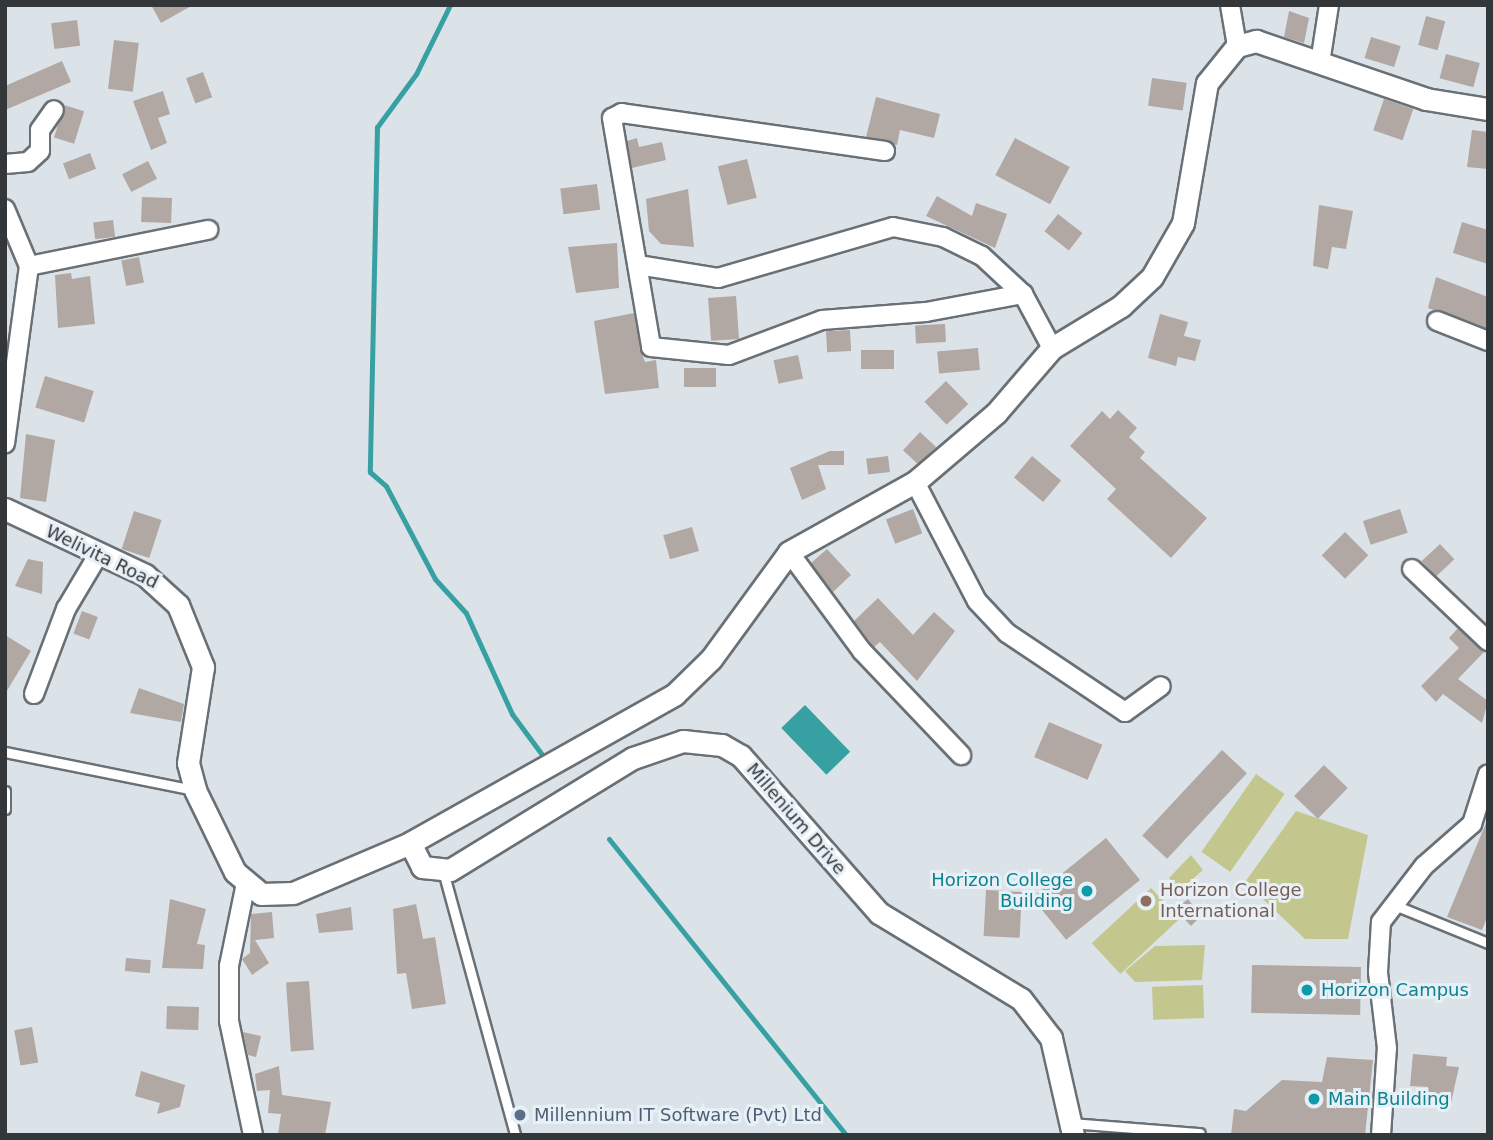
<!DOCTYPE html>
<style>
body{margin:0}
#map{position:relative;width:1493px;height:1140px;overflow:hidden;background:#dbe3e9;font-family:"DejaVu Sans",sans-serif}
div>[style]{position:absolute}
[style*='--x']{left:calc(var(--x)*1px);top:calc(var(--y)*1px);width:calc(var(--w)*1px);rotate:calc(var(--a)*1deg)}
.green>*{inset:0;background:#c4c78d;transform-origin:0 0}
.water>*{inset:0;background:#37a0a2;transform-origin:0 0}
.stream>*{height:5px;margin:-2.5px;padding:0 2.5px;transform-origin:2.5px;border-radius:2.5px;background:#37a0a2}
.building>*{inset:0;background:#b1a7a3;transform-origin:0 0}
.roads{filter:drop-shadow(2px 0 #697076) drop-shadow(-2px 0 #697076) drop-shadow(0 2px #697076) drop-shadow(0 -2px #697076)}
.service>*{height:9px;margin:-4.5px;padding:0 4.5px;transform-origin:4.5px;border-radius:4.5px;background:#fff}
.minor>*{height:18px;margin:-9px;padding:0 9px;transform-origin:9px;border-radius:9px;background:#fff}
.tertiary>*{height:21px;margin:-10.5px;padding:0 10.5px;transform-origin:10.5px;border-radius:10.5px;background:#fff}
.dots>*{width:19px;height:19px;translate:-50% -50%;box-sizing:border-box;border:4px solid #e8f0f7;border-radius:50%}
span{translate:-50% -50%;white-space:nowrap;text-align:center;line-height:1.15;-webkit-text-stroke:6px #e8f0f7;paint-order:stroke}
.street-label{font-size:18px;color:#34373a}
.culture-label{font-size:18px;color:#0d838f}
.right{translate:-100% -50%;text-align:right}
.left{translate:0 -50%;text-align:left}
.education-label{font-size:18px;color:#785e54}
.service-label{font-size:18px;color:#4e5e75}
.frame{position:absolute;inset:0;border:7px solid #34373a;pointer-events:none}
</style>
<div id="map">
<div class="green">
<i style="left:1256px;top:774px;width:35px;height:95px;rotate:35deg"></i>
<i style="clip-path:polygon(1296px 811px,1368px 835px,1348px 939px,1305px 939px,1245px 882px)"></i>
<i style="clip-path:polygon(1191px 855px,1203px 870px,1180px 890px,1169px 878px)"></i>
<i style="left:1151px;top:888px;width:42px;height:81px;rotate:47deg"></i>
<i style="clip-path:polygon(1205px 945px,1202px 980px,1135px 982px,1125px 971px,1155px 946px)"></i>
<i style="left:1203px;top:985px;width:33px;height:51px;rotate:88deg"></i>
</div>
<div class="water">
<i style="left:805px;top:705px;width:65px;height:33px;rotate:46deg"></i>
</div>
<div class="stream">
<i style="--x:450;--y:5;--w:77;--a:116.2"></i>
<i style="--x:416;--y:74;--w:66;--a:126.3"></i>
<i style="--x:377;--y:127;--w:345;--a:91.2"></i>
<i style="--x:370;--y:472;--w:21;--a:41"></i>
<i style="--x:386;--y:486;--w:105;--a:62.2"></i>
<i style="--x:435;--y:579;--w:46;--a:47.6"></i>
<i style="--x:466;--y:613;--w:111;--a:65.5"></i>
<i style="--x:512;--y:714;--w:52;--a:53.6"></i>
<i style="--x:609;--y:839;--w:379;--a:51.3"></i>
</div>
<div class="building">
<i style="clip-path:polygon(151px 5px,193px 5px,161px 23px)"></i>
<i style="clip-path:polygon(1289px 11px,1309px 18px,1304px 43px,1284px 37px)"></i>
<i style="left:1426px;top:16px;width:20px;height:30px;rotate:15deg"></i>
<i style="left:77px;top:20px;width:26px;height:26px;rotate:83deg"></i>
<i style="left:1371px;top:37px;width:31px;height:22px;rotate:17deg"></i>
<i style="left:114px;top:40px;width:25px;height:49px;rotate:7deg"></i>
<i style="left:1446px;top:54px;width:35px;height:25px;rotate:15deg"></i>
<i style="clip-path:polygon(62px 61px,71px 82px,5px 110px,5px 86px)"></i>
<i style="left:203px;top:72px;width:27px;height:18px;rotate:70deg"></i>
<i style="left:1152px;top:78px;width:35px;height:28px;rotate:8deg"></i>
<i style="clip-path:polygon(163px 91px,170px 114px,158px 118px,167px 143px,151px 150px,133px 101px)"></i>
<i style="clip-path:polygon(876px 97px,940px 114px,934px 138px,900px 130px,897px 145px,866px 137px)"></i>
<i style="left:1384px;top:99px;width:31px;height:33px;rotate:19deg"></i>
<i style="left:64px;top:105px;width:21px;height:34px;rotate:17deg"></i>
<i style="clip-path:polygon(1472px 130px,1488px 132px,1488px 169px,1467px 167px)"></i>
<i style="clip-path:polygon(637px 138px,639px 147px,662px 142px,666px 160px,632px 168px,627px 141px)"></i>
<i style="left:1015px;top:138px;width:62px;height:42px;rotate:28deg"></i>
<i style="left:90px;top:153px;width:17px;height:29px;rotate:69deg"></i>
<i style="left:747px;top:159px;width:40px;height:30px;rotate:76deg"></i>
<i style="left:148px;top:161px;width:20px;height:29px;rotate:63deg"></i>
<i style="left:597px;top:184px;width:26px;height:37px;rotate:83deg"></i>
<i style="clip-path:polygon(688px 189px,694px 247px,661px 244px,649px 231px,646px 199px)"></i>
<i style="clip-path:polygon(937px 196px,972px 216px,976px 203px,1007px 214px,995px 248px,926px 216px)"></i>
<i style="left:142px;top:197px;width:30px;height:25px;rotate:2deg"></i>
<i style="clip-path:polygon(1319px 205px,1353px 211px,1346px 249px,1332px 247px,1328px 269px,1313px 266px)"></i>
<i style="left:1058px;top:214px;width:31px;height:22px;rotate:38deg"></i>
<i style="left:113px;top:220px;width:17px;height:20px;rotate:83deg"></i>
<i style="clip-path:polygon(1462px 222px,1488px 230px,1488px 264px,1453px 253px)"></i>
<i style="clip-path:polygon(617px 243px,619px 288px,576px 293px,568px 247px)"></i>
<i style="left:139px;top:257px;width:26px;height:18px;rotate:79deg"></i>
<i style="clip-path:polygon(71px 273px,72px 279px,90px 276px,95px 324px,58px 328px,55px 275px)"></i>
<i style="clip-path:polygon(1436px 277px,1488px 297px,1488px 329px,1428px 308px)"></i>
<i style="left:736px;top:296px;width:43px;height:28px;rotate:86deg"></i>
<i style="clip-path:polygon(634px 313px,640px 349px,645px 362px,656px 360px,659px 388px,605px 394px,594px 321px)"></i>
<i style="clip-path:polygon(1160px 314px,1188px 322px,1184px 336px,1201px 340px,1195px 361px,1178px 357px,1176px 366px,1148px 358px)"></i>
<i style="left:945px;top:324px;width:18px;height:30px;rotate:87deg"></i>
<i style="left:850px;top:330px;width:21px;height:24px;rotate:87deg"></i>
<i style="left:978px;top:348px;width:22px;height:41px;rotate:85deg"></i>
<i style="left:861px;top:350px;width:33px;height:19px"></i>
<i style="left:798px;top:355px;width:24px;height:25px;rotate:78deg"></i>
<i style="left:684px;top:368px;width:32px;height:19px"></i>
<i style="left:45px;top:376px;width:51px;height:33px;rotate:17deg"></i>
<i style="left:946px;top:381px;width:32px;height:30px;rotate:46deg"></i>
<i style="clip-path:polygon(1118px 410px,1137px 428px,1129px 437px,1145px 452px,1140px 458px,1207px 518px,1171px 558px,1107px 499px,1116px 489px,1070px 446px,1102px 411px,1110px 419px)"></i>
<i style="left:920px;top:432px;width:22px;height:25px;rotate:43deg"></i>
<i style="clip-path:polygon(26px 434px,55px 440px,46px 502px,20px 498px)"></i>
<i style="clip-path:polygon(830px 451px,844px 451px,844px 465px,818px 465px,826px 489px,802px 500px,790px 468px)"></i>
<i style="left:888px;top:456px;width:16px;height:22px;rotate:83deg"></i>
<i style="left:1032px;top:456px;width:38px;height:28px;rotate:40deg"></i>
<i style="left:913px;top:509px;width:26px;height:29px;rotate:69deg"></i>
<i style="left:1400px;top:509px;width:25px;height:39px;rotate:72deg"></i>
<i style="left:134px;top:511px;width:29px;height:40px;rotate:18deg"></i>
<i style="left:692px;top:527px;width:25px;height:30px;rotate:74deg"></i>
<i style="left:1345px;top:532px;width:33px;height:33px;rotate:45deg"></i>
<i style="left:1440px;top:544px;width:21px;height:25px;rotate:47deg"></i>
<i style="clip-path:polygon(827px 549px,851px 575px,833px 592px,811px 563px)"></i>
<i style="clip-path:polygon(28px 559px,43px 562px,42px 594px,15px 586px)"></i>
<i style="clip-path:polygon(878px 598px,913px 635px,934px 612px,955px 631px,917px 681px,880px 642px,874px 647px,854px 621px)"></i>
<i style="left:82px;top:611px;width:17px;height:24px;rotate:21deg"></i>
<i style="clip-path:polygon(1458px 628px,1484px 652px,1458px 679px,1488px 701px,1482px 723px,1443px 694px,1436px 702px,1421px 686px,1459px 648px,1449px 638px)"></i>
<i style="clip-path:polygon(5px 635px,31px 651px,5px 694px)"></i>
<i style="clip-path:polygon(139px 688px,184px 704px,181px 722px,130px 713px)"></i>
<i style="left:1049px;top:722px;width:58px;height:38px;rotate:23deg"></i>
<i style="left:1222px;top:750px;width:34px;height:117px;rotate:43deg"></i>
<i style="left:1324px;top:765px;width:33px;height:43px;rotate:44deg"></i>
<i style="clip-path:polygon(1488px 818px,1488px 915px,1482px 930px,1447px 917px)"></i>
<i style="left:1106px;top:838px;width:54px;height:95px;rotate:51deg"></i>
<i style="left:986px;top:890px;width:36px;height:46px;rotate:3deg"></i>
<i style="clip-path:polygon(170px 899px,206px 909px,197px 944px,205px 945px,203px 969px,162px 968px)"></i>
<i style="clip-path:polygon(1188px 899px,1201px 916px,1191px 926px,1175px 909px)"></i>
<i style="clip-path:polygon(416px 904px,423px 939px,435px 937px,446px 1004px,412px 1009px,406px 973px,397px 974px,393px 909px)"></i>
<i style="clip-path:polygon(351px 907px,353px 930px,319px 933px,316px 914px)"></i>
<i style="clip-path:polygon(272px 912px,274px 938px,255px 940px,269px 963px,252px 975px,242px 959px,250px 953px,251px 914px)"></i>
<i style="left:126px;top:958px;width:25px;height:13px;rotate:5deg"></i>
<i style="left:1252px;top:965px;width:109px;height:48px;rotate:1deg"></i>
<i style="left:309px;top:981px;width:69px;height:23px;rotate:86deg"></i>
<i style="left:167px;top:1006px;width:32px;height:23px;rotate:2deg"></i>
<i style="left:32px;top:1027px;width:36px;height:18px;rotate:80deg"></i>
<i style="clip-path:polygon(243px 1032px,261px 1036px,256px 1057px,248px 1055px)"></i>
<i style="clip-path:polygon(1413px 1054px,1447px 1057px,1446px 1066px,1459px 1067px,1450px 1107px,1426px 1105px,1428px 1087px,1410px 1086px)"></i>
<i style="clip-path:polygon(1327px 1057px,1373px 1060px,1365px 1135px,1231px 1135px,1234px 1109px,1246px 1111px,1282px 1080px,1322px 1082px)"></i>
<i style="clip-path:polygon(279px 1066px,282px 1095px,331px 1102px,325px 1135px,278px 1135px,281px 1114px,268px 1113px,270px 1090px,257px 1091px,255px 1074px)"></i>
<i style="clip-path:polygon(141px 1071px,185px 1085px,180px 1107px,157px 1114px,160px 1103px,135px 1096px)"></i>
</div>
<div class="roads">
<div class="service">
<i style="--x:5;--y:752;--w:192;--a:11.4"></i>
<i style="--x:5;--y:791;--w:18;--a:90"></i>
<i style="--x:443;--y:871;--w:274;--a:74.7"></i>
<i style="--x:1392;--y:904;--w:104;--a:22.1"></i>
<i style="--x:1072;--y:1123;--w:128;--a:4.5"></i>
</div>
<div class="minor">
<i style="--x:1230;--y:5;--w:42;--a:80.3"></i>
<i style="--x:1320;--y:63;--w:59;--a:-81.2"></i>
<i style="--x:885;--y:151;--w:266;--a:-171.8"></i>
<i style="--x:622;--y:113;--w:11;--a:153"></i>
<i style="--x:612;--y:118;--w:232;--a:80.3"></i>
<i style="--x:651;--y:347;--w:78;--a:5.9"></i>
<i style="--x:729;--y:355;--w:99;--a:-20.6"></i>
<i style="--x:822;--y:320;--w:104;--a:-4.4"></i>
<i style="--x:926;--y:312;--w:99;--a:-10.5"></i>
<i style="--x:1023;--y:294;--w:61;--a:61.8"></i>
<i style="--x:5;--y:164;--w:23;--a:-5"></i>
<i style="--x:28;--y:162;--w:16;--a:-43"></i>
<i style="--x:40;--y:151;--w:21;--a:-90"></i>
<i style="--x:40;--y:130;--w:24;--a:-55"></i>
<i style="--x:5;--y:209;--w:62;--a:67.2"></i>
<i style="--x:29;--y:266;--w:179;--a:97.7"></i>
<i style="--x:638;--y:265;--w:81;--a:9.2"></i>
<i style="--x:718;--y:278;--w:182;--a:-16.2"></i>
<i style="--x:893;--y:227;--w:51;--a:11.3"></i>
<i style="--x:943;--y:237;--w:43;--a:26"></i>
<i style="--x:982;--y:256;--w:56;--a:42.8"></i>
<i style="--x:29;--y:266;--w:183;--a:-11.4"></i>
<i style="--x:1437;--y:321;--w:55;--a:21.4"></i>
<i style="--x:915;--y:482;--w:134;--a:62.5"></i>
<i style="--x:977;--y:601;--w:44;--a:46.8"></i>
<i style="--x:1007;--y:633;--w:142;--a:33.8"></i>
<i style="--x:1125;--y:712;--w:44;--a:-35.8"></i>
<i style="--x:789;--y:552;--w:123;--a:53.6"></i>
<i style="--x:862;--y:651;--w:144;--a:46.4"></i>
<i style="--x:1412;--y:569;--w:105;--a:43.5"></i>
<i style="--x:34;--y:694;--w:91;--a:-69.4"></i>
<i style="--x:66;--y:609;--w:63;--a:-59.3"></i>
<i style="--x:246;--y:883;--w:85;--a:101.6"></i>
<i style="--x:229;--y:966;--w:55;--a:90"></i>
<i style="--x:229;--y:1021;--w:116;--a:78.1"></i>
<i style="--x:1381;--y:1135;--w:87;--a:-86.1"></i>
<i style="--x:1387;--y:1048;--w:77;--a:-96.8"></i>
<i style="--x:1378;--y:972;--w:50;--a:-86.6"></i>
<i style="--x:1381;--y:922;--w:71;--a:-52.5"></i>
<i style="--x:1424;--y:866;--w:64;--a:-41.2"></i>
<i style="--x:1472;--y:824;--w:52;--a:-72.3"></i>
</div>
<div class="tertiary">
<i style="--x:5;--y:509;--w:155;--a:25.2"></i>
<i style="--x:145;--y:575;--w:45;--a:42.3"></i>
<i style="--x:178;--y:605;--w:67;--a:68"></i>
<i style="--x:203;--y:667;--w:97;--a:98.9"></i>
<i style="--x:188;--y:763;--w:28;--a:75"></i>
<i style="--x:195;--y:790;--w:91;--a:64"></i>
<i style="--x:235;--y:872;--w:34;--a:40"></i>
<i style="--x:261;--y:894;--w:32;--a:-2"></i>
<i style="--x:293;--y:893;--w:127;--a:-23.1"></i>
<i style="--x:410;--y:843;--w:304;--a:-29.3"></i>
<i style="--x:675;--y:694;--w:50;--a:-44.2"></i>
<i style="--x:711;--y:659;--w:132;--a:-53.9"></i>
<i style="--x:789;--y:552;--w:144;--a:-29.1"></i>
<i style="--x:915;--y:482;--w:106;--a:-40.4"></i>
<i style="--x:996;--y:413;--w:86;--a:-49.3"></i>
<i style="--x:1052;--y:348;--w:81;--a:-31.3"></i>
<i style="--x:1121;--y:306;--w:42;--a:-43.1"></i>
<i style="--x:1152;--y:277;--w:62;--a:-60.1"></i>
<i style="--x:1183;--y:223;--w:142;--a:-80.3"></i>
<i style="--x:1207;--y:83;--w:48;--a:-51"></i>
<i style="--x:1237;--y:46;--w:20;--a:-15"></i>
<i style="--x:1256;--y:41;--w:180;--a:18.8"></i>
<i style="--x:1426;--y:99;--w:63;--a:9.2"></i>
<i style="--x:410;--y:843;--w:27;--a:63"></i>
<i style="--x:422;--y:867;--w:28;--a:6"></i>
<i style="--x:450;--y:870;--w:215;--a:-31.5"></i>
<i style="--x:633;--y:758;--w:53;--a:-18.8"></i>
<i style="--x:683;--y:741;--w:39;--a:6"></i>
<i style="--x:722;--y:745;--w:22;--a:30"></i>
<i style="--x:741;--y:756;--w:209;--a:48.7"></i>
<i style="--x:879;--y:913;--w:166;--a:31.2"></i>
<i style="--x:1021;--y:999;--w:49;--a:52.4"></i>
<i style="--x:1051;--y:1038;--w:99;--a:77.2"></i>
</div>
</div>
<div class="dots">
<i style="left:1087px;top:891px;background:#0f9aa8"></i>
<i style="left:1146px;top:901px;background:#8d6e63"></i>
<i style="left:1307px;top:990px;background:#0f9aa8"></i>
<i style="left:1314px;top:1099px;background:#0f9aa8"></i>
<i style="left:520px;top:1115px;background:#5c6f8a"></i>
</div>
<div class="street-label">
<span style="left:102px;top:557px;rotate:26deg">Welivita Road</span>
<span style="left:796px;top:819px;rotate:49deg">Millenium Drive</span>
</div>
<div class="culture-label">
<span class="right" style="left:1073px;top:891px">Horizon College<br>Building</span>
<span class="left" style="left:1321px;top:990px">Horizon Campus</span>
<span class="left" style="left:1328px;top:1099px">Main Building</span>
</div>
<div class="education-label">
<span class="left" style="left:1160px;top:901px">Horizon College<br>International</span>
</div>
<div class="service-label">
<span class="left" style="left:534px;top:1115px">Millennium IT Software (Pvt) Ltd</span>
</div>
<div class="frame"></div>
</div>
